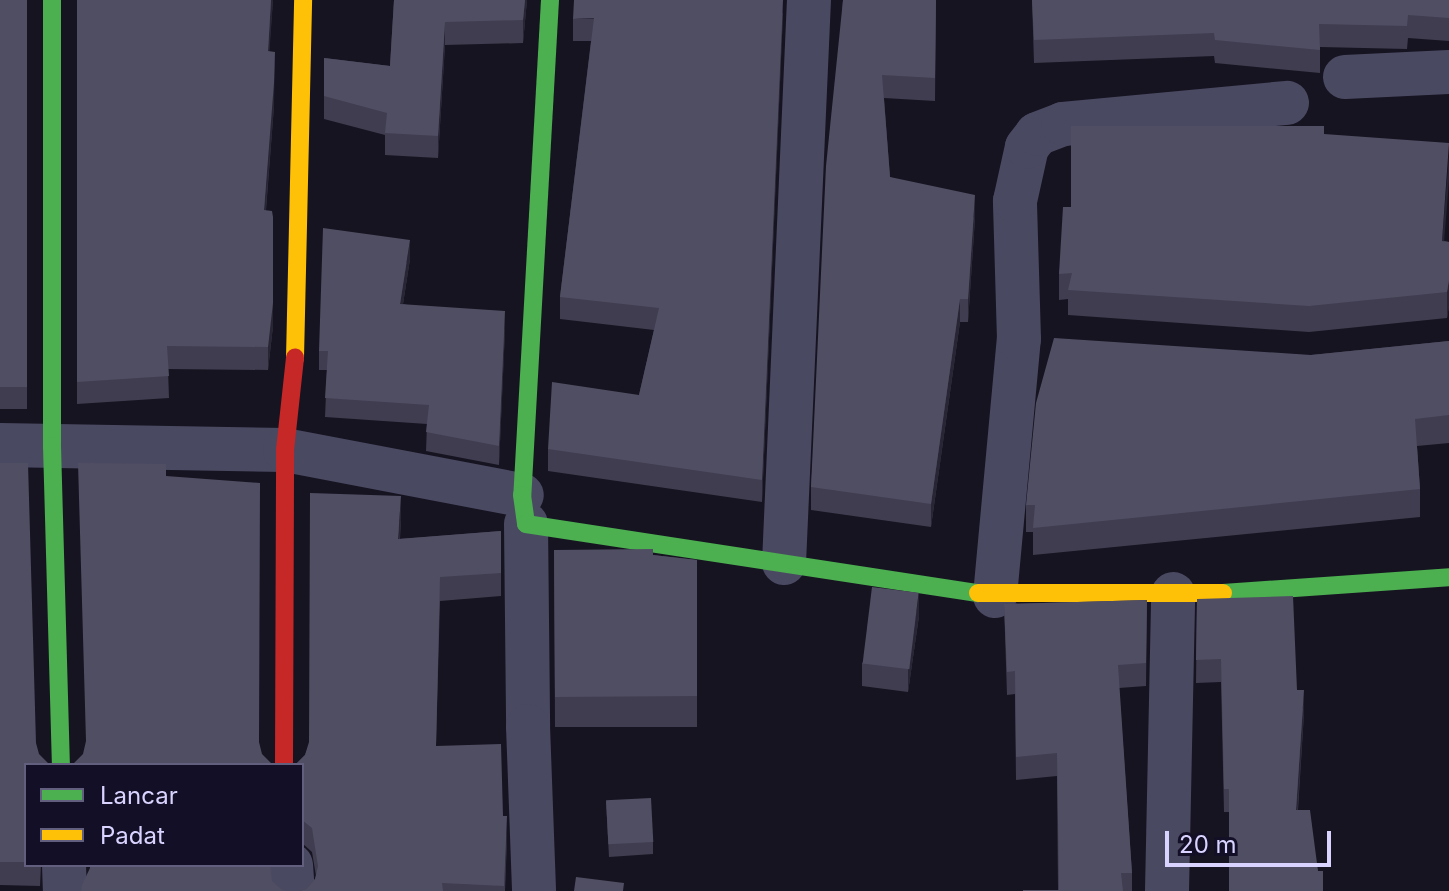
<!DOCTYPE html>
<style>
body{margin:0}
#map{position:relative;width:1449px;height:891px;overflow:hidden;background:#161421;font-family:Inter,sans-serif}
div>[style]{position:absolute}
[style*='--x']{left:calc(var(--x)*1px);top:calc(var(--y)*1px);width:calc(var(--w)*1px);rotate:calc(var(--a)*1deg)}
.street>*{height:44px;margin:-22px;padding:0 22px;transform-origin:22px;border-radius:22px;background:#4a4962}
.fast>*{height:18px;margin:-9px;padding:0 9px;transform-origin:9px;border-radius:9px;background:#4caf50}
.slow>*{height:18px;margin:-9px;padding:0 9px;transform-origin:9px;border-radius:9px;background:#ffc107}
.jam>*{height:18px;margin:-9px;padding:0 9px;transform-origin:9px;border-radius:9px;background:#c62828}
.wall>*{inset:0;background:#403d50;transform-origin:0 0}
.shaded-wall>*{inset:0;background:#282635}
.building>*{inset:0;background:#504e63;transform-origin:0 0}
span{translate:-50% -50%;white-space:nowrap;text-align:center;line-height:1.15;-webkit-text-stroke:8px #130f26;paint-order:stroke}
.legend{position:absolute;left:24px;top:763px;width:280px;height:104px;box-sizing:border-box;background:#130f26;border:2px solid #625e7d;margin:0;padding:10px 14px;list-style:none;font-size:24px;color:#d9d4ff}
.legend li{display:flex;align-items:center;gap:16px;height:40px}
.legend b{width:40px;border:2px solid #625e7d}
.scale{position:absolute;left:1165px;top:831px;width:166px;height:36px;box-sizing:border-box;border:4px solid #d9d4ff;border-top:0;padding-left:10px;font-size:24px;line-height:28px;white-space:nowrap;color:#d9d4ff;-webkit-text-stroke:6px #130f26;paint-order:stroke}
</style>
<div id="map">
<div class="street">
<i style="--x:1345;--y:77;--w:104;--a:-2.8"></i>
<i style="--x:0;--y:445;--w:285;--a:1"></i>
<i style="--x:285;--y:450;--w:241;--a:10.8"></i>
<i style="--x:526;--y:524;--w:202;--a:89.4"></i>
<i style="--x:528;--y:726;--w:165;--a:87.9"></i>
<i style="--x:784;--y:563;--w:564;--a:-87.46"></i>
<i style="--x:995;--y:596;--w:258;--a:-84.7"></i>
<i style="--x:1019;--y:339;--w:138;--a:-91.7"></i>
<i style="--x:1015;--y:201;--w:55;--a:-77.5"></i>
<i style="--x:1027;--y:147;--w:16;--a:-52"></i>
<i style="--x:1037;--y:134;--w:28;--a:-21"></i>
<i style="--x:1063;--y:124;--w:225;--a:-5.4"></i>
<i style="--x:64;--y:865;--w:26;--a:88"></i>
<i style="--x:291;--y:865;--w:26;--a:86"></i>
<i style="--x:1167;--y:891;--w:297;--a:-88.8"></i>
</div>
<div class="fast">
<i style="--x:52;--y:0;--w:446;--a:90"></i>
<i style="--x:52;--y:446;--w:319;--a:88.4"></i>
<i style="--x:550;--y:0;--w:496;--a:93.2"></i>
<i style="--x:522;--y:495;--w:29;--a:82"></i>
<i style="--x:526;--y:524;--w:457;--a:8.7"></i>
<i style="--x:1223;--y:593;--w:227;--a:-4"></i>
</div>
<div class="slow">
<i style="--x:295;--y:358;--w:358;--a:-88.7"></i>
<i style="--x:978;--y:593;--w:245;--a:0"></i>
</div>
<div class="jam">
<i style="--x:284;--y:765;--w:315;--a:-89.8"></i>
<i style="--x:285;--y:450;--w:93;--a:-83.8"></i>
</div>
<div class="wall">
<i style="left:0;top:0;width:27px;height:409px"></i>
<i style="clip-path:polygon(77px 0,273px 0,269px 52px,274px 106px,266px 210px,273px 326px,268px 370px,168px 369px,169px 398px,77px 404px)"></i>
<i style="clip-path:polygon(394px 0,527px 0,523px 43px,445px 45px,438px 158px,385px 155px,385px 135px,324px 119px,324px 58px,390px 66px)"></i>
<i style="clip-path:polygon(843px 0,936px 0,935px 101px,884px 98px,890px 177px,975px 218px,968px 322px,960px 322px,931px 527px,811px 510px,811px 487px)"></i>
<i style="clip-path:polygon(1032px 0,1449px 0,1449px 41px,1408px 38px,1407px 49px,1320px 47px,1320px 73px,1215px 63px,1214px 56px,1034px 63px)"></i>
<i style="clip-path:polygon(783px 13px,762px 502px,548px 471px,548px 449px,639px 395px,654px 330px,560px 319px,560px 297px,591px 41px,573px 41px,573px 19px)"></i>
<i style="clip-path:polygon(1324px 134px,1444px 241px,1449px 242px,1449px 306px,1447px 318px,1309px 332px,1068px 315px,1068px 299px,1059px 300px,1059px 274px,1071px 207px)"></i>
<i style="clip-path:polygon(410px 259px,403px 304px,505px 330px,499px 465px,426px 451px,427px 424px,325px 417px,327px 370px,319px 370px,319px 351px)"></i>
<i style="clip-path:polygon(1449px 341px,1449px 443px,1417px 446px,1420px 489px,1420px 517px,1033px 555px,1033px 532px,1026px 532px,1026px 505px,1311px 355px)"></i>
<i style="clip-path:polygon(0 463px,26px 765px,26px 865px,41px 865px,40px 886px,0 885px)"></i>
<i style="clip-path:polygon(401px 519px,400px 539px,501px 531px,501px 596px,440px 601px,436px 746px,503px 816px,507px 839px,505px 891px,300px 891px,306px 889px,315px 879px,316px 876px,312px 852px,302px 843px,302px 765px,297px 763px,305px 755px)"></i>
<i style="clip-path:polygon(554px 550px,653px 555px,697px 560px,697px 727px,555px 727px)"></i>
<i style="clip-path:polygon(1197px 599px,1297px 690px,1304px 713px,1298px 810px,1318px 871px,1323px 891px,1229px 812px,1224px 812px,1221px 682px,1196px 683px)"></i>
<i style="clip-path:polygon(1147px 600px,1146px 686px,1119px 688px,1132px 873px,1132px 891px,1023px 891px,1058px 890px,1057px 776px,1016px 780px,1015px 694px,1007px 695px,1004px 604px)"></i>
<i style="clip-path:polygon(919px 616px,908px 692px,862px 686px,862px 663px)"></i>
<i style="clip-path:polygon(606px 801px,653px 842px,653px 854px,609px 857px)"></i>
</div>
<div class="shaded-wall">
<i style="clip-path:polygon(271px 0,273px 0,268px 74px,268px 51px)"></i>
<i style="clip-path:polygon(525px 0,527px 0,523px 43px,523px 20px)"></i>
<i style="clip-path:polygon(783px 0,783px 13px,762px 502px,762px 480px)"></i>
<i style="clip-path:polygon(445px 22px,445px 45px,438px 158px,438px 136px)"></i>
<i style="clip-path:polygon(275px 52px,274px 106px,264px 232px,264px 210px)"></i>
<i style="clip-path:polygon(1449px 156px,1449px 181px,1442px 267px,1442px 241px)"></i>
<i style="clip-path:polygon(975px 195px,975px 218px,968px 322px,968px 299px)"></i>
<i style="clip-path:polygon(273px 217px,273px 326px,268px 370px,268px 347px)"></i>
<i style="clip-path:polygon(410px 240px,410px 259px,400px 323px,400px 304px)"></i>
<i style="clip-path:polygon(1449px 280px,1449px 306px,1447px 318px,1447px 292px)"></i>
<i style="clip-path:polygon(960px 299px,960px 322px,931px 527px,931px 504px)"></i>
<i style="clip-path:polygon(505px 311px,505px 330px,499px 465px,499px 446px)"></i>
<i style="clip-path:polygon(401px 496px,401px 519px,398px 562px,398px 539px)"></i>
<i style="clip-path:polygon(919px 593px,919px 616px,908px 692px,908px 669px)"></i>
<i style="clip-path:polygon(1304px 690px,1304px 713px,1296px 833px,1296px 810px)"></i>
<i style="clip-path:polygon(507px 816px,507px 839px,504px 891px)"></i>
</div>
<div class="building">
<i style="left:0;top:0;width:27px;height:387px"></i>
<i style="clip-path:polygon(77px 0,271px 0,268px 51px,275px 52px,274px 83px,264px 210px,272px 211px,273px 217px,273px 303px,268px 347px,167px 346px,169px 376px,77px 382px)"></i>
<i style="clip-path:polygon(394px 0,525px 0,523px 20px,445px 22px,438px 136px,385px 133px,387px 113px,324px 96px,324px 58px,390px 66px)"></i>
<i style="clip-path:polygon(574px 0,783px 0,762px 480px,548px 449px,552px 382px,639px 395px,659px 308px,560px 297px,594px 18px,573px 19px)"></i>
<i style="clip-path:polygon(843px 0,936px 0,935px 78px,882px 75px,890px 177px,975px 195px,968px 299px,960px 299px,931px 504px,811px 487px,826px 166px)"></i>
<i style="clip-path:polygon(1032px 0,1449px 0,1449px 18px,1408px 15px,1407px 26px,1319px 24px,1320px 50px,1215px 40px,1214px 33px,1034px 40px)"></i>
<i style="clip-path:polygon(1071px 126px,1324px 126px,1324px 134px,1449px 143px,1442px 241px,1449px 242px,1449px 280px,1447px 292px,1309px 306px,1068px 290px,1072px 273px,1059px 274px,1063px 207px,1071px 207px)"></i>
<i style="clip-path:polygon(323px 228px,410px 240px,400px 304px,505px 311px,499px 446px,426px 432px,429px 405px,325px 398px,328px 351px,319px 351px)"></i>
<i style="clip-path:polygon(1054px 338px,1311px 355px,1449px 341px,1449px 415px,1415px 419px,1420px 489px,1033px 528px,1035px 505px,1026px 505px,1036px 403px)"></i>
<i style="clip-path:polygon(0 463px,28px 463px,36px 743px,39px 754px,48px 763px,54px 765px,26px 765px,26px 862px,0 862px)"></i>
<i style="clip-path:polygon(78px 463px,166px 464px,166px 476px,260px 483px,259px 742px,262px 754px,271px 763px,278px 765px,68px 765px,73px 764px,83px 754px,86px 741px)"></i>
<i style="clip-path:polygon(310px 493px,401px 496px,398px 539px,501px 531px,501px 573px,440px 577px,436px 746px,501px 744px,503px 816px,507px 816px,504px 886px,442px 883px,443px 891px,300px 891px,306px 889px,315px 879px,318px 866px,312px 828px,302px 820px,302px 765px,291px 765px,297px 763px,305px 755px,309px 742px)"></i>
<i style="clip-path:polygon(653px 549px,653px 555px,697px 560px,697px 696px,555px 697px,554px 550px)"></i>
<i style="left:872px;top:587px;width:47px;height:77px;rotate:7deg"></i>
<i style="clip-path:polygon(1293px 596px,1297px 690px,1304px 690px,1296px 810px,1310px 810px,1318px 871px,1323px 871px,1323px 891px,1229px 891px,1229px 789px,1224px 789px,1221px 659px,1196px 660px,1197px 599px)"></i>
<i style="clip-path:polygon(1147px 600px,1146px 663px,1118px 665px,1132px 873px,1121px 873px,1123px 891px,1023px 891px,1023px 890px,1059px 890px,1057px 753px,1016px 757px,1015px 671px,1007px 672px,1004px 604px)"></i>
<i style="left:651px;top:798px;width:44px;height:45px;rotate:87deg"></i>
<i style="clip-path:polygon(90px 865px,270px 865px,272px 881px,282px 890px,286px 891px,81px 891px,82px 885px,90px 868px)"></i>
<i style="clip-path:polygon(576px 877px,624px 883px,623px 891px,574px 891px)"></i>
</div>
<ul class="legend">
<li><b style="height:10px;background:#4caf50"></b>Lancar</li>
<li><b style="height:10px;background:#ffc107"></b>Padat</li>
</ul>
<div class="scale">20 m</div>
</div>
